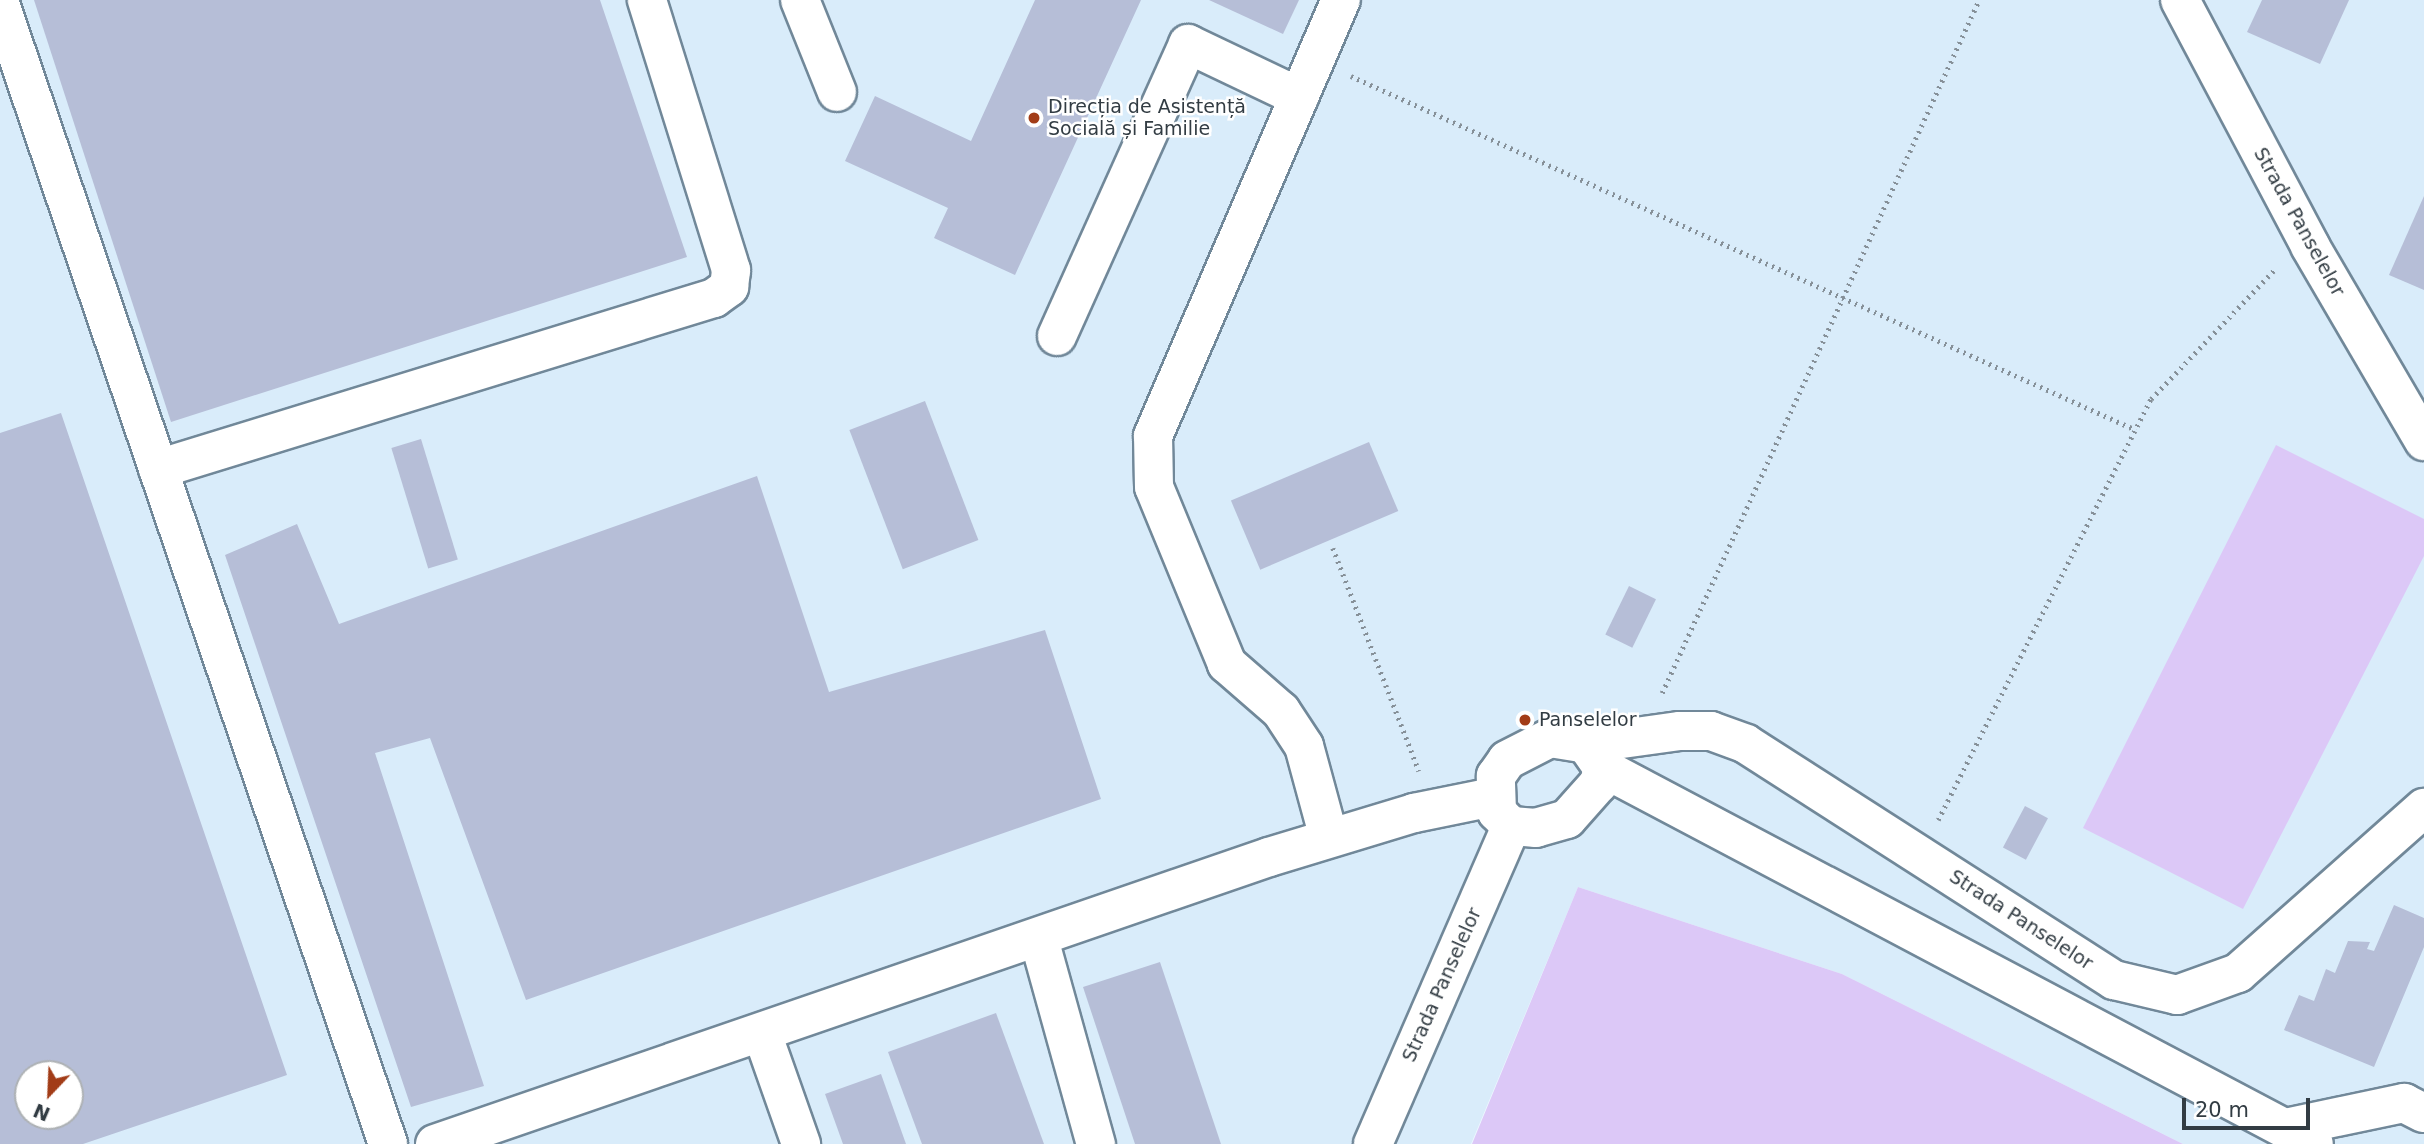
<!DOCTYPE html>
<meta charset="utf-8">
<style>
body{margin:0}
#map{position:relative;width:2424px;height:1144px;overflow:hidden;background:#edf7ff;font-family:"DejaVu Sans",sans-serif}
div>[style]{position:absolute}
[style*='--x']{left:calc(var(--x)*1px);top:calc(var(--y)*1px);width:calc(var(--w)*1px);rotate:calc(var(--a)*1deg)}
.built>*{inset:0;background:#d9ecfa}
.green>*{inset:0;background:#dcc8f7}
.building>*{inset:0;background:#b6bed7;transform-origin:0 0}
.path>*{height:4.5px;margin-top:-2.25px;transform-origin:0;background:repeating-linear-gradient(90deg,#869098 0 2px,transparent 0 7px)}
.roads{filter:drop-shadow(2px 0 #718899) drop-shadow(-2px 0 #718899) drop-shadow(0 2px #718899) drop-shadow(0 -2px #718899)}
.minor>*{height:38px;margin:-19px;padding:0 19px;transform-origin:19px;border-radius:19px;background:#fff}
.dots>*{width:19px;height:19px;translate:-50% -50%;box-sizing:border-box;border:4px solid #fff;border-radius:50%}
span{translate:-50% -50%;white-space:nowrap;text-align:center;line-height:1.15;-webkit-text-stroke:5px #fff;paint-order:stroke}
.poi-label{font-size:19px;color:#323c43}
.left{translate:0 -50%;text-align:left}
.street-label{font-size:19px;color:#323c43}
.north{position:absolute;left:14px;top:1060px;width:70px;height:70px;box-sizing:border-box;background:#fff;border:2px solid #adb1b4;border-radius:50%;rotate:203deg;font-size:19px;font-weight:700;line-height:28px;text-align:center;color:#323c43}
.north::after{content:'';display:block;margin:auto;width:24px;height:32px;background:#a23c17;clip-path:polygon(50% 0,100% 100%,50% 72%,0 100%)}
.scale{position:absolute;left:2182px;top:1098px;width:128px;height:32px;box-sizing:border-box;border:4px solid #323c43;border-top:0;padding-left:9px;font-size:21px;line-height:24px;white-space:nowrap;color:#323c43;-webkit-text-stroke:5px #fff;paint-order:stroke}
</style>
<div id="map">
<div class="built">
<i style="clip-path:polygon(evenodd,0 0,2424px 0,2424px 1144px,2183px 1144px,1842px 974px,1578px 887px,1471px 1144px,0 1144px,0 0,28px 1074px,70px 1074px,70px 1116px,28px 1116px,28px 1074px)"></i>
</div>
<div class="green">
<i style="clip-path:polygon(2276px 445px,2424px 519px,2424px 556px,2243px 909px,2083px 828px)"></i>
<i style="clip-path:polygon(1578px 887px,1842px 974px,2183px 1144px,1472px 1144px)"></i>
</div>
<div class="building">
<i style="clip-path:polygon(34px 0,600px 0,687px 257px,171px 422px)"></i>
<i style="clip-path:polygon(1035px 0,1141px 0,1015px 275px,934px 238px,948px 208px,845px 161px,875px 96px,971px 141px)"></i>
<i style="clip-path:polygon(1209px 0,1299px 0,1283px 34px)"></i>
<i style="clip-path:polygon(2262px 0,2349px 0,2320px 64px,2247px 32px)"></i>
<i style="clip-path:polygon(2424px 196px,2424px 290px,2389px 275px)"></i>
<i style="left:925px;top:401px;width:149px;height:81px;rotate:69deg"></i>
<i style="clip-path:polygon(evenodd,61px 413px,287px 1075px,83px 1144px,0 1144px,0 433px,61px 413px,28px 1074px,70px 1074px,70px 1116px,28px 1116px,28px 1074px)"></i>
<i style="left:421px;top:439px;width:126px;height:31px;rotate:73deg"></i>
<i style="left:1369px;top:442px;width:75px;height:150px;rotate:67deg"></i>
<i style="clip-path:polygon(757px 476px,829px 692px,1045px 630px,1101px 799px,526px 1000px,430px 738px,375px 753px,484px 1086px,411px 1107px,225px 555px,297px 524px,339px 624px)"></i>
<i style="left:1629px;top:586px;width:30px;height:54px;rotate:26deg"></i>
<i style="left:2025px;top:806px;width:26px;height:47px;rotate:28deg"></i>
<i style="clip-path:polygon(2394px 905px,2424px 918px,2424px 947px,2374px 1067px,2284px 1030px,2299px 995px,2314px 1001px,2326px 969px,2335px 973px,2348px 941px,2370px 942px,2367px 949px,2374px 951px)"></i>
<i style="clip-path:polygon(1160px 962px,1221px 1144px,1135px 1144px,1083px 987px)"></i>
<i style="clip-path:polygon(996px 1013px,1044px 1144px,922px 1144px,888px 1052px)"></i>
<i style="clip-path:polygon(881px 1074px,906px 1144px,843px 1144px,825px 1094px)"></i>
</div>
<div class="path">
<i style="--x:1351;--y:76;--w:861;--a:24.27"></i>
<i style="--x:1333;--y:548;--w:239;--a:68.9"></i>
<i style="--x:1662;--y:693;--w:762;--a:-65.42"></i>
<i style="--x:1938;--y:820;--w:472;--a:-63.2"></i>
<i style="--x:2151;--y:399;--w:181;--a:-46.3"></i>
</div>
<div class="roads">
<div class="minor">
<i style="--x:800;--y:0;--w:99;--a:68.1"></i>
<i style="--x:2180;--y:0;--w:278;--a:62.1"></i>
<i style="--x:2310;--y:246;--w:226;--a:59.7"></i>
<i style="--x:0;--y:4;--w:1204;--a:71.2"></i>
<i style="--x:1057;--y:336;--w:320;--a:-65.8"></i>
<i style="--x:1188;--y:44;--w:123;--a:25.5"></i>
<i style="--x:158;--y:469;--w:582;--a:-17.1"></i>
<i style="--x:714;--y:298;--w:19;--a:-36"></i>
<i style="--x:729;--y:287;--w:17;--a:-83"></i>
<i style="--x:731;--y:270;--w:283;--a:-107.3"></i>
<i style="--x:1550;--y:738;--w:36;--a:9"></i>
<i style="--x:1586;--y:744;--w:29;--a:55"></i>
<i style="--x:1603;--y:768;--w:16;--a:105"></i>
<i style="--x:1599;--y:783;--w:48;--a:131.6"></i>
<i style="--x:1567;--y:819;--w:32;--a:164"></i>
<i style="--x:1536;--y:828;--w:25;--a:-175"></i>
<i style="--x:1511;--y:826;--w:20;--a:-135"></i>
<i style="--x:1497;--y:812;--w:36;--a:-92"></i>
<i style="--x:1496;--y:776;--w:19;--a:-55"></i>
<i style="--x:1507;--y:760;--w:48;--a:-27.1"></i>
<i style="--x:1586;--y:744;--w:95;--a:-7.9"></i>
<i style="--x:1680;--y:731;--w:31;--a:0"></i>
<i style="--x:1711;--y:731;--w:37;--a:20"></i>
<i style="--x:1746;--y:744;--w:437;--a:32.7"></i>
<i style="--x:2114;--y:980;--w:65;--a:13.4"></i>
<i style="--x:2177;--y:995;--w:65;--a:-19.8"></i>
<i style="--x:2238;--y:973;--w:249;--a:-41.6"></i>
<i style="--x:1603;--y:768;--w:804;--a:27.87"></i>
<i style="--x:1329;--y:838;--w:95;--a:-105.2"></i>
<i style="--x:1304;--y:746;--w:42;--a:-123.3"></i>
<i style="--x:1281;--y:711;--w:72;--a:-139"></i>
<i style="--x:1227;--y:664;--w:191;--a:-112.4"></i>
<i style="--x:1154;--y:487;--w:51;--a:-91.1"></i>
<i style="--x:1153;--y:436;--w:475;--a:-66.7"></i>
<i style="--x:1039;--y:939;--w:213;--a:74.5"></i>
<i style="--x:762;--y:1033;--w:118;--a:70.6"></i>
<i style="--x:2285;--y:1128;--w:122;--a:-11.9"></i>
<i style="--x:2404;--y:1103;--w:22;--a:27"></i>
<i style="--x:435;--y:1144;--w:882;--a:-18.99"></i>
<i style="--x:1269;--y:857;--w:152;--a:-16.9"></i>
<i style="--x:1414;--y:813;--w:81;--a:-11.4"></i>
<i style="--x:1373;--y:1144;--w:347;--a:-66.5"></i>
</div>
</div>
<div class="dots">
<i style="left:1034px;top:118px;background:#a23c17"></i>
<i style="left:1525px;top:720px;background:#a23c17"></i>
</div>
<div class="poi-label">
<span class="left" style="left:1048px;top:118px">Direcția de Asistență<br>Socială și Familie</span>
<span class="left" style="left:1539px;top:720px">Panselelor</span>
</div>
<div class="street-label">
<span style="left:2299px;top:222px;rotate:61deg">Strada Panselelor</span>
<span style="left:2021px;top:920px;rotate:33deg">Strada Panselelor</span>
<span style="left:1442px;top:985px;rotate:-66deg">Strada Panselelor</span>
</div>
<div class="north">N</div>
<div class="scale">20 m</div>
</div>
